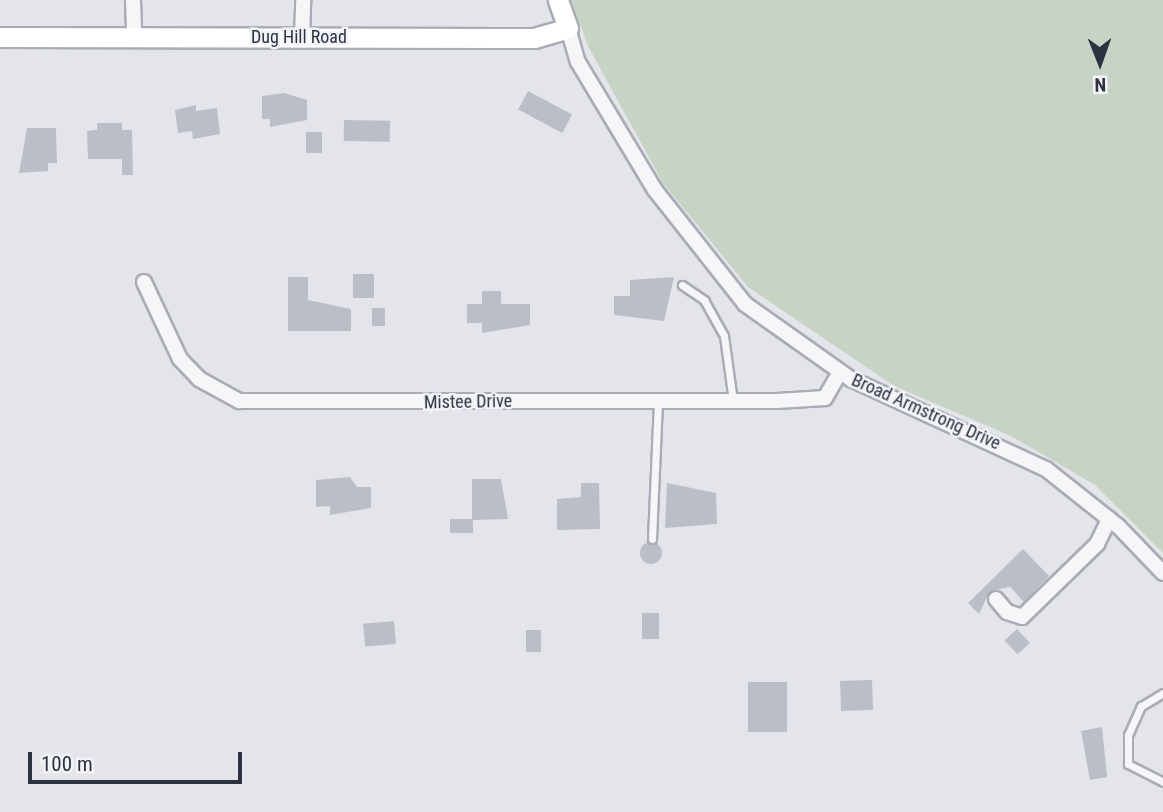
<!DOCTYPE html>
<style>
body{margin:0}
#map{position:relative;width:1163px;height:812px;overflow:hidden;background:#e3e5ea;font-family:"Roboto Condensed",sans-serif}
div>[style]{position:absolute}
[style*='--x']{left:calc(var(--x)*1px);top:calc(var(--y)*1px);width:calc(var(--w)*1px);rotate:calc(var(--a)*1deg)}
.green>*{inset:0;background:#c7d3c5}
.building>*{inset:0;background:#bbbec6;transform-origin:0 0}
.round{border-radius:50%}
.roads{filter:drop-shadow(2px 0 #a9acb4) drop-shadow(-2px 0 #a9acb4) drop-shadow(0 2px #a9acb4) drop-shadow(0 -2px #a9acb4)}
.lane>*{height:7px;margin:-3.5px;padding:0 3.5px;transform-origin:3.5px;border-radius:3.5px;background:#f6f6f9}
.street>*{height:14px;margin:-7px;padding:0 7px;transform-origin:7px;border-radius:7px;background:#f6f6f9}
.secondary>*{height:19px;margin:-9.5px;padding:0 9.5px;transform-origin:9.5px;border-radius:9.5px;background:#fff}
span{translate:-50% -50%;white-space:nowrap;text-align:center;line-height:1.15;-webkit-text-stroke:5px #f3f4f7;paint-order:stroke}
.street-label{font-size:18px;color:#2d3241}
.north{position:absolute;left:1065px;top:28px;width:70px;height:70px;-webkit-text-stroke:5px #f3f4f7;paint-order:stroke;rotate:179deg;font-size:19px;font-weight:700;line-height:28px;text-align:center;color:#2d3241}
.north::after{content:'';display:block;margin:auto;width:24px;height:32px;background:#2d3241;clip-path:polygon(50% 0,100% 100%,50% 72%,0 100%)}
.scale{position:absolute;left:28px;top:752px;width:214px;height:32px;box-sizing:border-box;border:4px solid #2d3241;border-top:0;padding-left:9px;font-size:21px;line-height:24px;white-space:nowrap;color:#2d3241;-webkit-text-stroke:5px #f3f4f7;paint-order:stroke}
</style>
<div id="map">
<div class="green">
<i style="clip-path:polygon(571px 0,1163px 0,1163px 553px,1095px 485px,1011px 436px,894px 386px,748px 287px,663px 183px,588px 46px)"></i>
</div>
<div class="building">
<i style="left:528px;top:91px;width:50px;height:21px;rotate:28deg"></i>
<i style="clip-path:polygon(284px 93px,307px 100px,307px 120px,270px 127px,270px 119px,262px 119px,262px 96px)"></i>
<i style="clip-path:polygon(196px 105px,196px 111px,217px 108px,220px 134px,193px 139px,192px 131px,178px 133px,175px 110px)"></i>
<i style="left:344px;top:120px;width:46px;height:21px;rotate:1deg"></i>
<i style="clip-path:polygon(97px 123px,122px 123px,122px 130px,132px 130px,133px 175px,122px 175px,122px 159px,88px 159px,87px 131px,97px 130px)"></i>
<i style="clip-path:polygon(27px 128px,56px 128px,57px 163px,48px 163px,48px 171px,19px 173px)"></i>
<i style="left:306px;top:132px;width:16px;height:21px"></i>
<i style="left:353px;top:274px;width:21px;height:24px"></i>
<i style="clip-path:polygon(288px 277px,308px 277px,308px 300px,351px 309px,351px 331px,288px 331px)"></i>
<i style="clip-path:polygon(674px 277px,664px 321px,614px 315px,614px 296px,630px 296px,630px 280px)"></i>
<i style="clip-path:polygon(482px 291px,501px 291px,501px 304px,530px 304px,530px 325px,482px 333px,482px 323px,467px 323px,467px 304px,482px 304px)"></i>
<i style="left:372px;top:308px;width:13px;height:18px"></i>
<i style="clip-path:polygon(350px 477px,357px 487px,371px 487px,371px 508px,330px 515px,330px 506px,316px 507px,316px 480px)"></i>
<i style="clip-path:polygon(472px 479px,501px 479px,508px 519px,473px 520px,473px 533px,450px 533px,450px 519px,472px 519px)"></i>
<i style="clip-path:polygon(581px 483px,599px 483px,600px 529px,557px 530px,557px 499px,581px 497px)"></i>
<i style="clip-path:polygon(667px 483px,716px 493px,717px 524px,665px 528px)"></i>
<i class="round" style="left:640px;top:542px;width:22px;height:22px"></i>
<i style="clip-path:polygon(1023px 549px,1049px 576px,1024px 602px,1010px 587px,990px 591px,979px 614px,968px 603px)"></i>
<i style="left:642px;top:613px;width:17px;height:26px"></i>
<i style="left:394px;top:621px;width:23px;height:31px;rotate:85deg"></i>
<i style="left:1017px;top:629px;width:19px;height:17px;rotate:47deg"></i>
<i style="left:526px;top:630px;width:15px;height:22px"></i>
<i style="left:872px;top:680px;width:30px;height:32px;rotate:88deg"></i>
<i style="left:748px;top:682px;width:39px;height:50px"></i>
<i style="clip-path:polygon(1102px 727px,1107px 777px,1090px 780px,1081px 731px)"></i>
</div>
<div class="roads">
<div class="lane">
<i style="--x:682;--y:285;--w:27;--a:34"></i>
<i style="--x:704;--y:300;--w:41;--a:60.9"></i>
<i style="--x:724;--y:336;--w:66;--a:82.1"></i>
<i style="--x:652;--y:539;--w:138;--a:-87.5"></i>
<i style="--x:1163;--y:693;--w:26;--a:149"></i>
<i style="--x:1141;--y:706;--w:32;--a:114"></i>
<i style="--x:1128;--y:735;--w:29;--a:90"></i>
<i style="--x:1128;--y:764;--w:39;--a:27"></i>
</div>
<div class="street">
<i style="--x:133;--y:0;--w:36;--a:88"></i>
<i style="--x:568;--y:28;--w:35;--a:74"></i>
<i style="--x:578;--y:62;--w:149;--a:59"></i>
<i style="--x:655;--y:190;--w:145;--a:51.7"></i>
<i style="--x:745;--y:304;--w:130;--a:35.3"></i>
<i style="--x:851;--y:379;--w:215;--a:24.8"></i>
<i style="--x:1046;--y:469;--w:92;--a:38.4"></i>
<i style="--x:1118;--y:526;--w:65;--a:46.2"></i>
<i style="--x:302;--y:37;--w:37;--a:-88"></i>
<i style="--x:144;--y:282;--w:85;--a:64.9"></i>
<i style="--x:180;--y:359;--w:28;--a:46"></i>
<i style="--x:199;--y:379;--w:46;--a:28.8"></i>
<i style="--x:239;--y:401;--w:538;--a:0"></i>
<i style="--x:777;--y:401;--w:48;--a:-3.6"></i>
<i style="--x:825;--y:398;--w:30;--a:-60"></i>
<i style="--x:996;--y:599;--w:17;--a:50"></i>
<i style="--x:1007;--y:612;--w:16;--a:18"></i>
<i style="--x:1022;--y:617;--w:105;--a:-44.2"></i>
<i style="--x:1097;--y:544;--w:28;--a:-64"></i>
</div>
<div class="secondary">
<i style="--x:0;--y:37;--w:534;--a:0.11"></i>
<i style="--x:534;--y:38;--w:35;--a:-16"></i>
<i style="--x:568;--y:28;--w:30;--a:-110"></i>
</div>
</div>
<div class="street-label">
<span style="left:299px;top:37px">Dug Hill Road</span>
<span style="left:468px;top:402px;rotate:-1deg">Mistee Drive</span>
<span style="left:926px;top:412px;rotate:24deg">Broad Armstrong Drive</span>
</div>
<div class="north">N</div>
<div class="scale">100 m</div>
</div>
